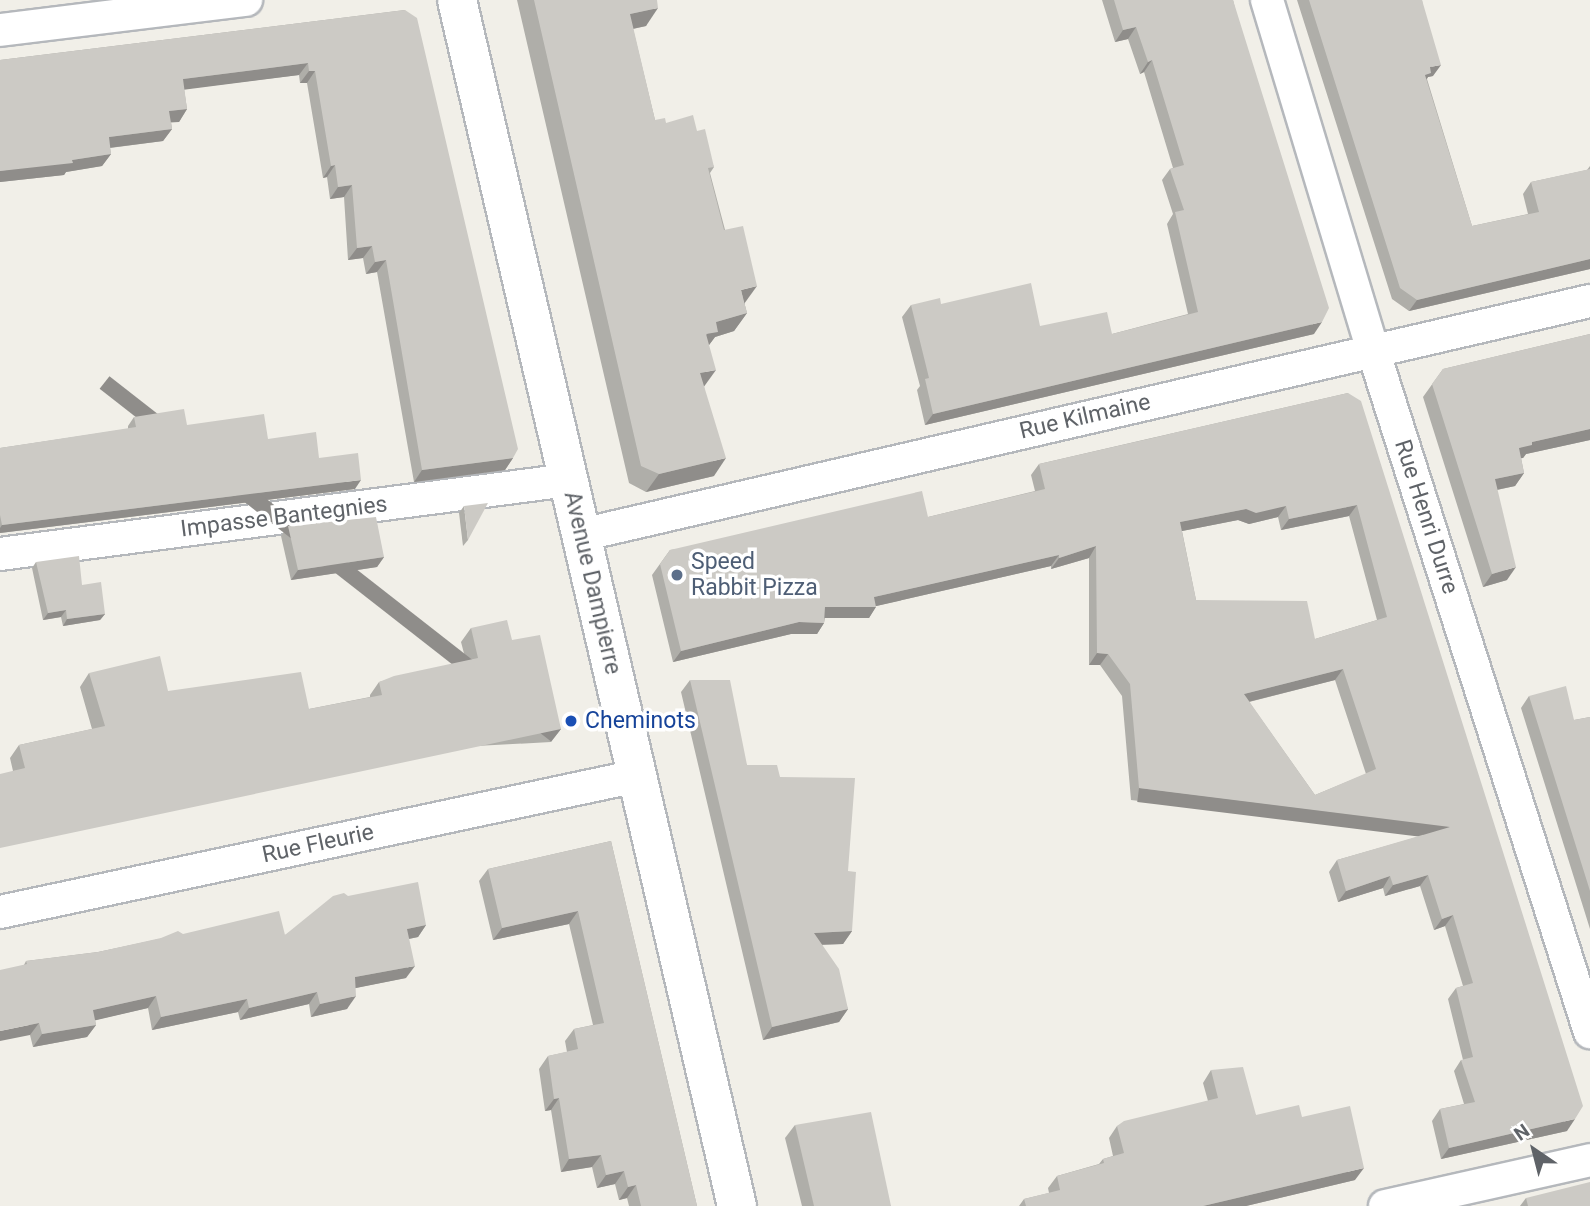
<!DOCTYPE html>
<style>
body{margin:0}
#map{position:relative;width:1590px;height:1206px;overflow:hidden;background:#f1efe8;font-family:Roboto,sans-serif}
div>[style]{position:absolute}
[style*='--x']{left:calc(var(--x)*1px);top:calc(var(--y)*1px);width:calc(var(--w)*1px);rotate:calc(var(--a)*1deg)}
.roads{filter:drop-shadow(2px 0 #b5b8bc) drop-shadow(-2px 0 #b5b8bc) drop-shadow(0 2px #b5b8bc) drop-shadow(0 -2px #b5b8bc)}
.street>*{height:32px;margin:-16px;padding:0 16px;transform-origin:16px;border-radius:16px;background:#fff}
.secondary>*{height:38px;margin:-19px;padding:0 19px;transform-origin:19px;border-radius:19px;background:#fff}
.wall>*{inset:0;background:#afaea9}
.shaded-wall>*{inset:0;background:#8f8d8a;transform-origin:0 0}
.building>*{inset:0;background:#cccac5}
.dots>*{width:19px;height:19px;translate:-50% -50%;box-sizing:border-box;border:4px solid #fff;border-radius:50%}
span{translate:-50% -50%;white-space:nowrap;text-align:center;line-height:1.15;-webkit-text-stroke:7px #fff;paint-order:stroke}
.street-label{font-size:23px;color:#5f6368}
.service-label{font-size:23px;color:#4e5e75}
.left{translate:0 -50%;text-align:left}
.transit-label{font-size:23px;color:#164399}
.north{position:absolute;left:1499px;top:1115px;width:70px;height:70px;-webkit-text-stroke:5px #fff;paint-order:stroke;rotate:325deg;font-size:19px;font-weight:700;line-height:28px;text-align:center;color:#5f6368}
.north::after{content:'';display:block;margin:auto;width:24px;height:32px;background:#5f6368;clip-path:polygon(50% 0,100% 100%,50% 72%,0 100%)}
</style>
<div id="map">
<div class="roads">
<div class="street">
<i style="--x:1267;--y:0;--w:366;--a:73.2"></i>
<i style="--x:1373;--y:350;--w:716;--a:72.35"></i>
<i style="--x:0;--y:30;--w:248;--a:-7"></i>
<i style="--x:581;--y:535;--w:1036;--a:-13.06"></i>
<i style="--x:0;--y:554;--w:573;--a:-7.42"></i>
<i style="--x:0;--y:912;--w:651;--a:-12.05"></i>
<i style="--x:1385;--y:1206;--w:210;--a:-12.6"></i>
</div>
<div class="secondary">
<i style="--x:457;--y:0;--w:1238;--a:76.93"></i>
</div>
</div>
<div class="wall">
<i style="clip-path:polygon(517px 0,657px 0,646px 26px,633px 29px,655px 120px,697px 131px,714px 167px,710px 173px,747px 313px,734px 331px,715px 337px,709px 345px,704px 386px,714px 476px,646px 492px,629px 483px)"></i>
<i style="clip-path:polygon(1102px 0,1233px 0,1314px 334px,925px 425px,917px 390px,920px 386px,902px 317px,911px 305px,941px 304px,1040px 326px,1112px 334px,1188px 314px,1167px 224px,1173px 214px,1162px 180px,1170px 169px,1173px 168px,1144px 72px,1140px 74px,1128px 39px,1115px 42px)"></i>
<i style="clip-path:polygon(1297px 0,1422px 0,1433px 76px,1428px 77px,1427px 79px,1472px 226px,1528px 214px,1523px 194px,1531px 182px,1587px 170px,1590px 166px,1590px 269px,1409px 311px,1392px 299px)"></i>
<i style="clip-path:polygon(405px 10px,513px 458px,505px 470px,414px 482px,377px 272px,366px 274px,363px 258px,348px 260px,344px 197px,330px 199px,327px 177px,323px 178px,307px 83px,300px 83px,299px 75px,184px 89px,187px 109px,179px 122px,171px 122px,172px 129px,163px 141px,110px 148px,111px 154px,102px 166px,66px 172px,64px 175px,0 182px,0 60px)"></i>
<i style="clip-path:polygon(1590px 334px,1590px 440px,1526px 454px,1523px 458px,1521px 458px,1524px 473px,1515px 486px,1497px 490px,1507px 580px,1483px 587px,1423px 397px,1443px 369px)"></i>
<i style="clip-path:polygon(evenodd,1348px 393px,1567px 1131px,1441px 1159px,1432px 1121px,1440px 1109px,1464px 1104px,1454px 1071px,1461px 1060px,1463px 1060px,1448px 999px,1456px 988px,1463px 986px,1445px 926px,1434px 930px,1420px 886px,1385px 896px,1383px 888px,1338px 902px,1329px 872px,1337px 860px,1421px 836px,1131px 800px,1122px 696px,1100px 665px,1089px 665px,1089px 558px,1051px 569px,1051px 566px,876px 606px,869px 618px,825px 618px,824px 623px,817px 634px,791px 634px,673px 662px,652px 575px,670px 550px,928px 517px,1035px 491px,1031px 475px,1039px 464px,1348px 393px,1349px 516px,1377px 620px,1315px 639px,1196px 600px,1182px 531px,1238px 520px,1249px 524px,1278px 517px,1281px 530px,1349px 516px,1348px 393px,1335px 680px,1366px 774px,1315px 795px,1249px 702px,1335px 680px)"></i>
<i style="clip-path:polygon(134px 417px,268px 439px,319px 458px,355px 489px,0 533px,0 448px,128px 429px,128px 426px)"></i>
<i style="clip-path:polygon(464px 506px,468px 540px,463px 546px,459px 513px)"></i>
<i style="clip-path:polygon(288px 526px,384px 557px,377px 567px,291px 580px,281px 536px)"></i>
<i style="clip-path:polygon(36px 562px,82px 585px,105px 614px,100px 620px,63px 626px,61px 617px,43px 620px,32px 568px)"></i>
<i style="clip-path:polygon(471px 628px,512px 640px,561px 729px,551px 742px,13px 771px,10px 758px,19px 745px,92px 729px,80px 687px,89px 673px,168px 691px,309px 709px,370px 697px,370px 695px,379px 682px,466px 661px,461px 642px)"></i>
<i style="clip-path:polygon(690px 680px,747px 765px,780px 777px,852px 931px,843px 944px,822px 945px,848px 1009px,839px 1022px,763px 1040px,681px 692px)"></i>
<i style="clip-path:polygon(1529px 696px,1574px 720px,1590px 717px,1590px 929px,1521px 708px)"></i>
<i style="clip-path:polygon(611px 841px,697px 1206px,629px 1206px,627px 1198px,619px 1200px,615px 1184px,597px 1188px,592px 1167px,561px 1172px,551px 1110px,545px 1111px,539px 1069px,548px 1056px,567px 1052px,565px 1041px,574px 1029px,593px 1025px,569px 924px,493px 940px,479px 881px,488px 869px)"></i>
<i style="clip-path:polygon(348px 896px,426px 925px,418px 937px,409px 939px,406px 978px,355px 988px,347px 1009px,311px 1017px,309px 1004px,240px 1020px,238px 1012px,152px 1030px,148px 1008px,95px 1020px,96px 1025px,87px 1037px,33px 1047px,30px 1035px,24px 965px,26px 961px,98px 952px,183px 934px,285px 935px)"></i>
<i style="clip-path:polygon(1211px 1070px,1256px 1115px,1302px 1117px,1355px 1180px,1246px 1206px,1019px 1206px,1024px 1199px,1049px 1193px,1048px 1188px,1057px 1176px,1099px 1164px,1103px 1159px,1113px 1156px,1109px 1138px,1117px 1126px,1208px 1101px,1203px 1083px)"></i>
<i style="clip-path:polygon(795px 1125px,891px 1206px,802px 1206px,785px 1138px)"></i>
<i style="clip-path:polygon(1526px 1198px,1590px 1206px,1520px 1206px)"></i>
</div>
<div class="shaded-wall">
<i style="clip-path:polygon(658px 8px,646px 26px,617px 32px,630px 14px)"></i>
<i style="clip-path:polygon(1136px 27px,1128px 39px,1115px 42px,1123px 30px)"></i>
<i style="clip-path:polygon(1152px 60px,1144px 72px,1140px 74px,1148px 62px)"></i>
<i style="clip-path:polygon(308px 63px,299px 75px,174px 91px,183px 79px)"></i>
<i style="clip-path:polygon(1441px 65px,1433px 76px,1428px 77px,1423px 84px,1417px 86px,1430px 67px)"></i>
<i style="clip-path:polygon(309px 71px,315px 71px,307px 83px,300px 83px)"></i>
<i style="clip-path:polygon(187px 109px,179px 122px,161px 123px,169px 111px)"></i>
<i style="clip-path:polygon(172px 129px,163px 141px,100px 149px,109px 137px)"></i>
<i style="clip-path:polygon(111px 154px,102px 166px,66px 172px,64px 175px,0 182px,0 171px)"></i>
<i style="clip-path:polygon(335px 165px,327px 177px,323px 178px,331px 166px)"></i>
<i style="clip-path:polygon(352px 185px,344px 197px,330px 199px,338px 187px)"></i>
<i style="clip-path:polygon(372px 246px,363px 258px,348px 260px,357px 248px)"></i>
<i style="clip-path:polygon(1590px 259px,1590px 269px,1409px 311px,1417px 300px)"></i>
<i style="clip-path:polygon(386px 260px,377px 272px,366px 274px,375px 262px)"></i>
<i style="clip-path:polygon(757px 286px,744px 304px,741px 290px)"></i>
<i style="clip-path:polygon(747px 313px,734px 331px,715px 337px,706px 349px,694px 352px,716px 322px)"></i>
<i style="clip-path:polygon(1322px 322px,1314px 334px,925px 425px,933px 414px)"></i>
<i style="clip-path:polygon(716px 370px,703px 388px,700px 373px)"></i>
<i style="clip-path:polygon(1590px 429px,1590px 440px,1526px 454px,1523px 458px,1510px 460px,1519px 448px,1532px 442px)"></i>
<i style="clip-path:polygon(513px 458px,505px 470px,414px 482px,422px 470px)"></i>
<i style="clip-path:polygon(726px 458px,714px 476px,646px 492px,659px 474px)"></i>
<i style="clip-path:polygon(1524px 473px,1515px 486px,1486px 492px,1495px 479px)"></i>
<i style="clip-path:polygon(361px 480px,355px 489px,0 533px,0 528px,2px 525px)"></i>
<i style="clip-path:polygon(1357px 505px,1349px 516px,1281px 530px,1289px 519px)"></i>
<i style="clip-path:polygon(1286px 506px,1278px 517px,1249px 524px,1238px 520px,1172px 533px,1180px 522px,1246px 509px)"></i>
<i style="clip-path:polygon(1096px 546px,1089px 558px,1051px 569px,1059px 558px)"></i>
<i style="clip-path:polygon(1059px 555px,1051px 566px,872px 607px,876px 607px,869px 618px,817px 618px,825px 607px,874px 597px)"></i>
<i style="clip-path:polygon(384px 557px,377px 567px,291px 580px,298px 570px)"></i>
<i style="clip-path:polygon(1516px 567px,1507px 580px,1483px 587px,1492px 574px)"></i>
<i style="clip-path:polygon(66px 610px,61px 617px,43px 620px,48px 613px)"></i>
<i style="clip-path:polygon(105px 614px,100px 620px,63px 626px,67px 619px)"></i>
<i style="clip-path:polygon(799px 622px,824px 623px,817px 634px,791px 634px,673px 662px,681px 651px)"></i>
<i style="clip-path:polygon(1097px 653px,1108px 654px,1100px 665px,1089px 665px)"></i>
<i style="clip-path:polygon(1343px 669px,1335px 680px,1236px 705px,1244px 694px)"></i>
<i style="left:561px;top:729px;width:16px;height:573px;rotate:128deg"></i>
<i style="left:1139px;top:788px;width:313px;height:14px;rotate:7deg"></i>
<i style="clip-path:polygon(1428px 875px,1420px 886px,1385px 896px,1393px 885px)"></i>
<i style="clip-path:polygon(1390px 876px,1383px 888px,1338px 902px,1346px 891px)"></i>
<i style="clip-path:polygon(578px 911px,569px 924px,493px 940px,502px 928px)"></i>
<i style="clip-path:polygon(1453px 915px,1445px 926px,1434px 930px,1442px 919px)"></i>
<i style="clip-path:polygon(426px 925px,418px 937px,398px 941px,407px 929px)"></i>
<i style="clip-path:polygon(852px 931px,843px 944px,805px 945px,814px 933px)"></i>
<i style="clip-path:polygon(415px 966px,406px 978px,346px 990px,355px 977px)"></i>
<i style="clip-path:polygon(317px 992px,309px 1004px,240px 1020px,249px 1008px)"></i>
<i style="clip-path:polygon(156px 996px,148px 1008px,84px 1023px,93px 1010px)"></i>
<i style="clip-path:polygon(356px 996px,347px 1009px,311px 1017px,320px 1004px)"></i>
<i style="clip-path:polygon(247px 999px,238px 1012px,152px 1030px,161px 1017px)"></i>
<i style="clip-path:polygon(848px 1009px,839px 1022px,763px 1040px,772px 1027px)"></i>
<i style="clip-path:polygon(39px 1023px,30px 1035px,0 1041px,0 1031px)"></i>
<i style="clip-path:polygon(96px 1025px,87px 1037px,33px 1047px,42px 1034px)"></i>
<i style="clip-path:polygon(559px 1098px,551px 1110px,545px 1111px,554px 1099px)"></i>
<i style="clip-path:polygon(1575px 1119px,1567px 1131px,1441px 1159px,1449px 1148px)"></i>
<i style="clip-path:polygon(601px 1155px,592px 1167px,561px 1172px,569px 1159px)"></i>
<i style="clip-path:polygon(1364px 1168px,1355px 1180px,1246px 1206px,1203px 1206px)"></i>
<i style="clip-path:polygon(624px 1171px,615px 1184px,597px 1188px,606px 1175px)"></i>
<i style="clip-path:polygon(636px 1185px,627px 1198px,619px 1200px,628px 1187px)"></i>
</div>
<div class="building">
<i style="clip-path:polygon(534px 0,657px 0,658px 8px,630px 14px,655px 120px,665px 118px,666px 123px,693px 115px,697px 131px,705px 129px,714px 167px,708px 168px,724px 230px,743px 226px,757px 286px,741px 290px,747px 313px,716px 322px,718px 332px,706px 334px,716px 370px,700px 373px,726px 458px,659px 474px,641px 466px)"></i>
<i style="clip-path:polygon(1114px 0,1233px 0,1329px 308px,1322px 322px,933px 414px,925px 379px,929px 378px,911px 305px,940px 298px,941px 304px,1031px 283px,1040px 326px,1107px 312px,1112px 334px,1198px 312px,1175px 212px,1184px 210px,1170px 169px,1184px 165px,1152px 60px,1148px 62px,1136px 27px,1123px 30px)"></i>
<i style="clip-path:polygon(1309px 0,1422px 0,1441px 65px,1430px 67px,1431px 73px,1425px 75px,1472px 226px,1539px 212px,1531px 182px,1590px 169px,1590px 259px,1417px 300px,1400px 288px)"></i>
<i style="clip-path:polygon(405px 10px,417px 18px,518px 449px,513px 458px,422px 470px,386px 260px,375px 262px,372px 246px,357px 248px,352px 185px,338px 187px,335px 165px,331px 166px,315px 71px,309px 71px,308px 63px,183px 79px,187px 109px,169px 111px,172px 129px,109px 137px,111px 154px,72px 160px,73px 163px,0 171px,0 60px)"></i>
<i style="clip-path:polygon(1590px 334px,1590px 429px,1532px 442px,1532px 445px,1519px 448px,1524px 473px,1495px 479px,1516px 567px,1492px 574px,1432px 384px,1443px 369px)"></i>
<i style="clip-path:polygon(evenodd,1348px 393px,1361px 401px,1583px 1106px,1575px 1119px,1449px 1148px,1440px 1109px,1475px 1102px,1461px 1060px,1473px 1057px,1456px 988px,1473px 983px,1453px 915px,1442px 919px,1428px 875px,1393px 885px,1390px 876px,1346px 891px,1337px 860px,1450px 827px,1139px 788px,1130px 684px,1108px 654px,1097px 653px,1096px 546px,1059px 558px,1059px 555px,874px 597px,876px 607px,825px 607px,824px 623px,799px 622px,681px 651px,660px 564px,670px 550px,922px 491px,928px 517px,1045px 489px,1039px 464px,1348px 393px,1357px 505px,1387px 617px,1315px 639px,1307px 601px,1196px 600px,1180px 522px,1246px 509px,1256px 513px,1286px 506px,1289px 519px,1357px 505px,1348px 393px,1343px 669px,1376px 769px,1315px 795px,1244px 694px,1343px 669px)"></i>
<i style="clip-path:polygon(184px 409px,187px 425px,264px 414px,268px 439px,316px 432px,319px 458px,358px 453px,361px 480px,2px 525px,0 515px,0 448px,136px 427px,134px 417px)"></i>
<i style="clip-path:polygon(488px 503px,468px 540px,464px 506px)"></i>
<i style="clip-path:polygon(376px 517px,384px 557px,298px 570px,288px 526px)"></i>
<i style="clip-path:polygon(79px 556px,82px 585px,101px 582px,105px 614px,67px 619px,66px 610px,48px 613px,36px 562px)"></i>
<i style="clip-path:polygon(507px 620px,512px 640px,540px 635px,561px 729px,0 848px,0 774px,25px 768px,19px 745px,105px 726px,89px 673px,160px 656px,168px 691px,301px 672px,309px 709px,382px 695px,379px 682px,394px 676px,478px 658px,471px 628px)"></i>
<i style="clip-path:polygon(690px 680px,730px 680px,747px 765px,777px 765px,780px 777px,855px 778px,848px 871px,856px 872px,852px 931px,814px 933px,839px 969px,848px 1009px,772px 1027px)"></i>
<i style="clip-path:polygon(1566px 686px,1574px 720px,1590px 717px,1590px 891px,1529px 696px)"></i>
<i style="clip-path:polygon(611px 841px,697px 1206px,641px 1206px,636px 1185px,628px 1187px,624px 1171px,606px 1175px,601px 1155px,569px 1159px,559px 1098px,554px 1099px,548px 1056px,578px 1049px,574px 1029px,604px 1023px,578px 911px,502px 928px,488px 869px)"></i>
<i style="clip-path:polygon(418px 882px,426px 925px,407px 929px,415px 966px,355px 977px,356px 996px,320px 1004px,317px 992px,249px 1008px,247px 999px,161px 1017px,156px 996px,93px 1010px,96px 1025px,42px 1034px,39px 1023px,0 1031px,0 970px,27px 964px,26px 961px,98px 952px,161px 938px,178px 931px,183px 934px,279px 911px,285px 935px,333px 896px,344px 893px,348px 896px)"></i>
<i style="clip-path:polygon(1243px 1067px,1256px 1115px,1299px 1105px,1302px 1117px,1350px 1106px,1364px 1168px,1203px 1206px,1026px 1206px,1024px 1199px,1060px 1190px,1057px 1176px,1104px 1163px,1103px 1159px,1124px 1153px,1117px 1126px,1124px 1121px,1218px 1098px,1211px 1070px)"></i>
<i style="clip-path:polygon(871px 1112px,891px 1206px,814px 1206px,795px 1125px)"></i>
<i style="clip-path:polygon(1590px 1182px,1590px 1206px,1528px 1206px,1526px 1198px)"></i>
</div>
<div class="dots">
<i style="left:677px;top:575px;background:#5c6f8a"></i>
<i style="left:571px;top:721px;background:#1a4fb4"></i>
</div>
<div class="street-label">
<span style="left:1085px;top:417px;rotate:-13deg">Rue Kilmaine</span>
<span style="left:284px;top:517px;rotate:-7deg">Impasse Bantegnies</span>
<span style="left:1426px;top:517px;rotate:72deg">Rue Henri Durre</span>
<span style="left:592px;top:583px;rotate:77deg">Avenue Dampierre</span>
<span style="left:318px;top:844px;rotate:-12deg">Rue Fleurie</span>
</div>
<div class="service-label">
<span class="left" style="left:691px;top:575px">Speed<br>Rabbit Pizza</span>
</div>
<div class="transit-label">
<span class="left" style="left:585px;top:721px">Cheminots</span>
</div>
<div class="north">N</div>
</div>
